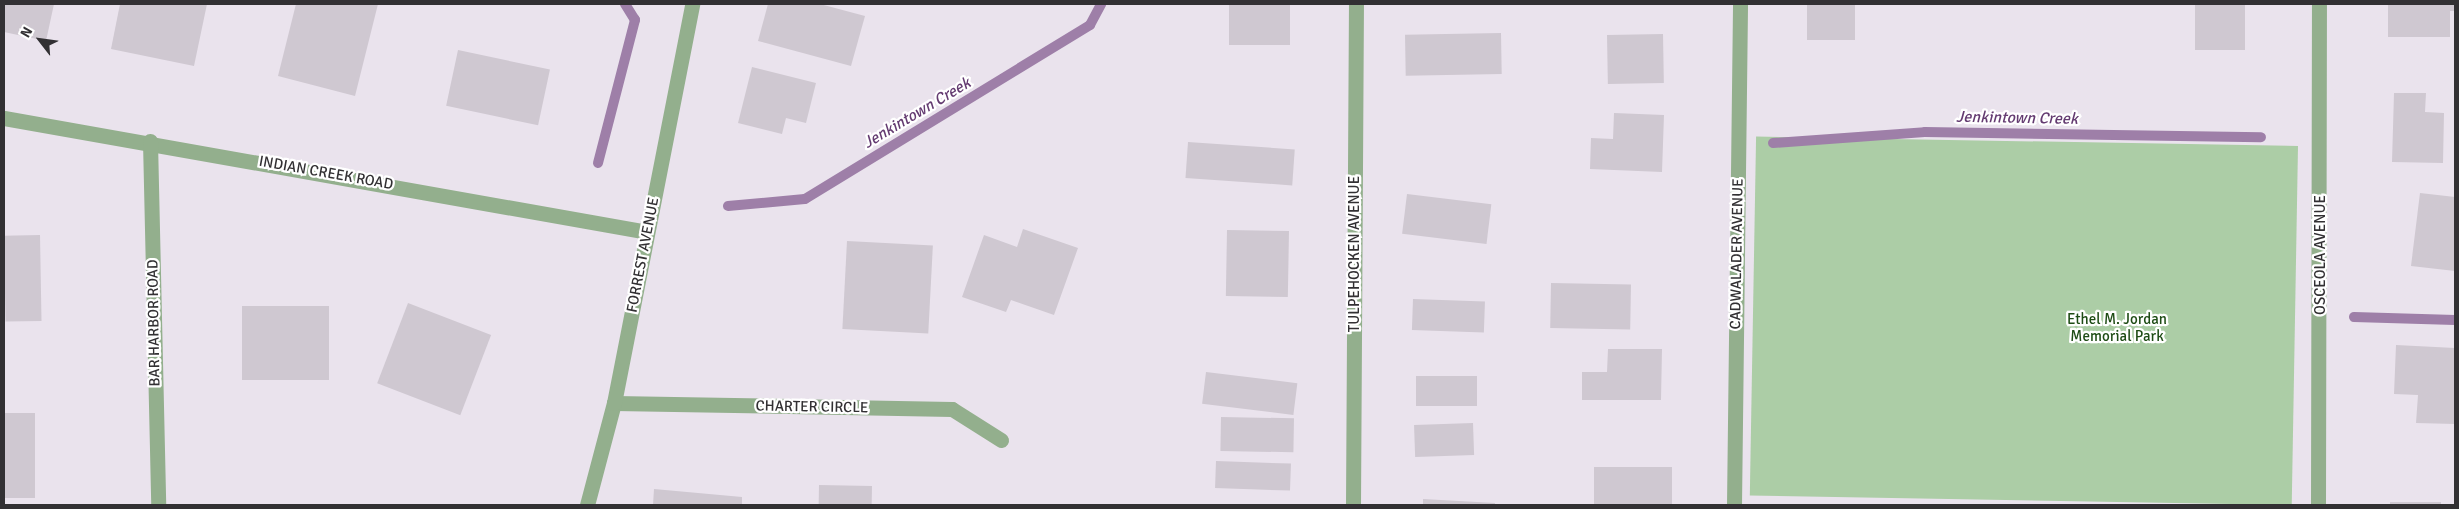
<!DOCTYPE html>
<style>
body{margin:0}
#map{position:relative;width:2459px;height:509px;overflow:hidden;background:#eae3ed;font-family:Signika,sans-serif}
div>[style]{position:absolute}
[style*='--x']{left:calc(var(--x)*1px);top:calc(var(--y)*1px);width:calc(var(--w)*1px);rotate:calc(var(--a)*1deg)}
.green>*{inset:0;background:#accda6;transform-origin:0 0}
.stream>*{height:10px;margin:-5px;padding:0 5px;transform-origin:5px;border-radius:5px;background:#9e7fa8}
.building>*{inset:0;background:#cfc8d1;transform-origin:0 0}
.street>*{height:15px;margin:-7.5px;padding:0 7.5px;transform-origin:7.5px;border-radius:7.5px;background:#93af8d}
span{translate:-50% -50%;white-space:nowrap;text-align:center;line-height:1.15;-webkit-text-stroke:4.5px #fff;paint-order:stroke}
.street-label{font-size:15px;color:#323033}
.park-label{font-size:15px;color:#1e4c15}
.water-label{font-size:16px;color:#643b71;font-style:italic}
.frame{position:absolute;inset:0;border:5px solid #323033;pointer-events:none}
.north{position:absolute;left:15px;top:15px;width:50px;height:50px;-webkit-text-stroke:4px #fff;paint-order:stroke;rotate:300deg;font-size:14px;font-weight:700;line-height:20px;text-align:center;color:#323033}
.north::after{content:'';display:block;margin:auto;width:18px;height:22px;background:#323033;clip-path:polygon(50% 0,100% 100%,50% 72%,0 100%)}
</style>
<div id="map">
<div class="green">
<i style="left:2298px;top:146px;width:359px;height:542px;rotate:91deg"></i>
</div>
<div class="stream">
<i style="--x:1773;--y:143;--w:152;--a:-4.1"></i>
<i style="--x:1925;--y:132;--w:336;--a:0.9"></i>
<i style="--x:598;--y:163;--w:148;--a:-75.5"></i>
<i style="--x:635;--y:20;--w:19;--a:-122"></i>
<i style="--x:728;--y:206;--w:77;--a:-5.2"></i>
<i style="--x:805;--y:199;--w:334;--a:-31.4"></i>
<i style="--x:1090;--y:25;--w:24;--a:-62"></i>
<i style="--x:2354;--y:317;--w:101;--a:1.7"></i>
</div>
<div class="building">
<i style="clip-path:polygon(4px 4px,54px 4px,46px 41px,4px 32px)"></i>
<i style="clip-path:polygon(120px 4px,207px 4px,194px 66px,111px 49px)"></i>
<i style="clip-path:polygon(296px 4px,378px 4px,355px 96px,278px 76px)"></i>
<i style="clip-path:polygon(768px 4px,820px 4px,865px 16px,851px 66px,758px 41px)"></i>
<i style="left:1229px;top:4px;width:61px;height:41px"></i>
<i style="left:1807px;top:4px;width:48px;height:36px"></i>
<i style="left:2195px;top:4px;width:50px;height:46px"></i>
<i style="clip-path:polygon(2388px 4px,2455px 4px,2455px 11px,2450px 11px,2450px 37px,2388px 37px)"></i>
<i style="left:1501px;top:33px;width:41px;height:96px;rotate:89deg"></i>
<i style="left:1663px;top:34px;width:49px;height:56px;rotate:89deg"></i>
<i style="left:458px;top:50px;width:94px;height:57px;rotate:12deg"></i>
<i style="clip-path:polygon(752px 67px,816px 83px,806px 123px,786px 118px,782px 134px,738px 123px)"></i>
<i style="clip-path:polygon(2394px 93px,2426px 93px,2425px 112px,2444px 113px,2443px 163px,2392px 162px)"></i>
<i style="clip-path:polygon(1614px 113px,1664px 115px,1662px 172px,1590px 169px,1591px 138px,1613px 139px)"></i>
<i style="left:1188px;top:142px;width:107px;height:36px;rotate:4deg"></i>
<i style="clip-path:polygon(2420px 193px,2455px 197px,2455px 271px,2411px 266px)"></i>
<i style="left:1407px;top:194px;width:85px;height:40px;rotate:7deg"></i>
<i style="clip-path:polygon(1023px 229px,1078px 248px,1054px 315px,1011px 300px,1006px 312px,962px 297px,984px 235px,1017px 247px)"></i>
<i style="left:1227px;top:230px;width:62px;height:66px;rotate:1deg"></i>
<i style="left:40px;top:235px;width:86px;height:36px;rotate:89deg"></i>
<i style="left:847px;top:241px;width:86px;height:88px;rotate:3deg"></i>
<i style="left:1551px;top:283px;width:80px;height:45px;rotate:1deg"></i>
<i style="left:1413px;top:299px;width:72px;height:31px;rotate:2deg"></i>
<i style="left:408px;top:303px;width:89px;height:86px;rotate:21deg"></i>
<i style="left:242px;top:306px;width:87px;height:74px"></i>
<i style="clip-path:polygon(2396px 345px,2455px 348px,2455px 424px,2416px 423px,2418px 395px,2394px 394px)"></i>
<i style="clip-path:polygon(1608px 349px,1662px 349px,1661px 400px,1582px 400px,1582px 372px,1607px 372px)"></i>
<i style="left:1206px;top:372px;width:92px;height:32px;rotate:7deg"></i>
<i style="left:1416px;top:376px;width:61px;height:30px"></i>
<i style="left:4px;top:413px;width:31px;height:85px"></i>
<i style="left:1221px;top:417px;width:73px;height:34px;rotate:1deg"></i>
<i style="left:1473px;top:423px;width:32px;height:59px;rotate:88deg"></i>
<i style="left:1216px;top:461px;width:75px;height:27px;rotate:2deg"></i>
<i style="left:1672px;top:467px;width:38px;height:78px;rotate:90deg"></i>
<i style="left:819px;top:485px;width:53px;height:20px;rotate:1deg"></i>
<i style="clip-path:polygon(654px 489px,742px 497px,742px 505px,653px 505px)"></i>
<i style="clip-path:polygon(1423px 499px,1495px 503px,1495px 505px,1423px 505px)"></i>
<i style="left:2390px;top:502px;width:51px;height:3px"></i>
</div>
<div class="street">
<i style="--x:4;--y:118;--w:653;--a:10.05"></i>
<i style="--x:150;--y:141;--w:364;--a:88.7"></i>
<i style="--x:614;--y:403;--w:338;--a:1"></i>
<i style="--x:952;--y:409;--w:58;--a:32.3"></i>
<i style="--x:587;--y:505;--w:106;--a:-75.2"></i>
<i style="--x:614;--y:403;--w:407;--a:-78.9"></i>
<i style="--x:1353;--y:505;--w:501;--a:-89.66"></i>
<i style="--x:1734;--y:505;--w:501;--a:-89.31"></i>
<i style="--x:2318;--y:505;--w:501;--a:-89.89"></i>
</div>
<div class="street-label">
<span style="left:326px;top:173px;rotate:10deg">INDIAN CREEK ROAD</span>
<span style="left:1355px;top:254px;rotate:-90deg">TULPEHOCKEN AVENUE</span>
<span style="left:1737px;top:254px;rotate:-89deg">CADWALADER AVENUE</span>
<span style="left:643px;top:255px;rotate:-79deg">FORREST AVENUE</span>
<span style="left:2321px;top:255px;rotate:-90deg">OSCEOLA AVENUE</span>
<span style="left:154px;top:323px;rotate:-91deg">BAR HARBOR ROAD</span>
<span style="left:812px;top:407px;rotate:1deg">CHARTER CIRCLE</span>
</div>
<div class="park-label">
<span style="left:2117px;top:328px">Ethel M. Jordan<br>Memorial Park</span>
</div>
<div class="water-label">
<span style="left:917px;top:113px;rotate:-31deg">Jenkintown Creek</span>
<span style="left:2017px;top:118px;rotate:1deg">Jenkintown Creek</span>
</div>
<div class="frame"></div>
<div class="north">N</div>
</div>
